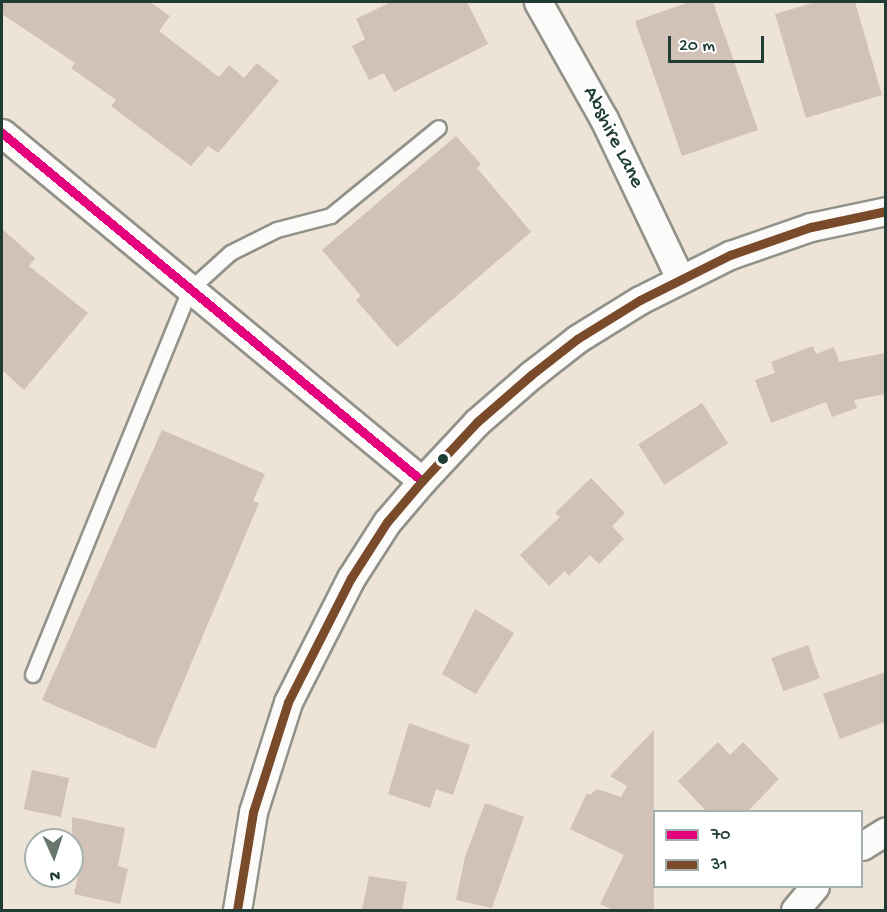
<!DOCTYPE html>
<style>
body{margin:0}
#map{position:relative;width:887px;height:912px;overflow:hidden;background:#ede3d6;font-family:"Gochi Hand",sans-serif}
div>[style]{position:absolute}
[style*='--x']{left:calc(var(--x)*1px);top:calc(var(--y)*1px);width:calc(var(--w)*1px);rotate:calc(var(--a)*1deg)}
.building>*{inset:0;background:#d2c1b7;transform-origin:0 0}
.roads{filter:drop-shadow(2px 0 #91928a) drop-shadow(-2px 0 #91928a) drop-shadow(0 2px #91928a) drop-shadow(0 -2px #91928a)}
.lane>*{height:14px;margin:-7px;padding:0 7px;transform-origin:7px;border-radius:7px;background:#fcfbf9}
.street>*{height:27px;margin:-13.5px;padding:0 13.5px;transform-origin:13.5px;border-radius:13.5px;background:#fcfbf9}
.bus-1>*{height:9px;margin:-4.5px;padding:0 4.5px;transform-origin:4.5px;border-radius:4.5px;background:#e5007d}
.bus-2>*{height:9px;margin:-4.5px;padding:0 4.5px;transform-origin:4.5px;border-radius:4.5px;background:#7a4b2a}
.dots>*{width:16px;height:16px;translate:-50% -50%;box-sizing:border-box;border:3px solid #fff;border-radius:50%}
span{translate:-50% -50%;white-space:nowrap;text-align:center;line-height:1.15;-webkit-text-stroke:5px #fff;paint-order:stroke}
.street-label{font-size:21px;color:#1f3d34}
.frame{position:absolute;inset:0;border:3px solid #1f3d34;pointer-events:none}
.legend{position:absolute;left:653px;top:810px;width:210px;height:78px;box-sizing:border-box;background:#fff;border:2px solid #a5b1ae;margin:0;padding:8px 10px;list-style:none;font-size:18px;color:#1f3d34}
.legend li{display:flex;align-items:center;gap:12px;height:30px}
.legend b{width:30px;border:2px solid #a5b1ae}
.north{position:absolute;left:24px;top:828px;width:60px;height:60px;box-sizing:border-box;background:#fff;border:2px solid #a5b1ae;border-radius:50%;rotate:177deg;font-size:16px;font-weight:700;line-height:24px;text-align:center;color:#1f3d34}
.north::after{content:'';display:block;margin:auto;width:21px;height:27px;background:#67776d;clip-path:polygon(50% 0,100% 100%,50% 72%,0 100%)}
.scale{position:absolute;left:668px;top:36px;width:96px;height:27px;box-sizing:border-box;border:3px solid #1f3d34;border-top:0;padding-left:8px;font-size:18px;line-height:21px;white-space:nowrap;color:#1f3d34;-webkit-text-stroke:4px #fff;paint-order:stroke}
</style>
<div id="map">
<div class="building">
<i style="clip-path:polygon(2px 2px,150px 2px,170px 16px,159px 31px,219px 77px,229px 65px,244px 78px,257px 63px,279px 81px,218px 153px,208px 146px,191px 166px,111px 106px,116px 100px,71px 68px,75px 63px,2px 14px)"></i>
<i style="clip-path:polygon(391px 2px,467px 2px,488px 44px,394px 92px,384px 73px,369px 80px,352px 46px,365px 39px,356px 19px)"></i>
<i style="clip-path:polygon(690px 2px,713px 2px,758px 130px,682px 156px,635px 21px)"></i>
<i style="clip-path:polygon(816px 2px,855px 2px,882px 95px,806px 118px,775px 14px)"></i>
<i style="clip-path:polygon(456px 136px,481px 164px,477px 168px,531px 232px,397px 347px,356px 300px,361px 296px,322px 250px)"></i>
<i style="clip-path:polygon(2px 229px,35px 258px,29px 266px,88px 313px,24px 390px,2px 370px)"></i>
<i style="clip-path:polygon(813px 346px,816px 354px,834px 347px,839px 362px,885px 353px,885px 394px,854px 400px,857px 408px,832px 417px,826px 402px,771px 423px,755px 380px,775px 373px,771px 362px)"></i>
<i style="left:702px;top:403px;width:48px;height:76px;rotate:57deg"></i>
<i style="clip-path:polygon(162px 430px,265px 474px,253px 501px,259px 503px,155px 749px,42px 700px)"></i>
<i style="clip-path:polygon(591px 478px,625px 513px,612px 526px,624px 539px,599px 564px,590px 555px,569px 576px,565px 571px,549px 586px,520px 555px,560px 517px,555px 513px)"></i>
<i style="clip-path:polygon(475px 609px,514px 633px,476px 694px,442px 674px)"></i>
<i style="left:808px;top:645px;width:35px;height:39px;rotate:70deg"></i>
<i style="clip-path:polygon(885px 672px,885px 722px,840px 739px,823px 694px)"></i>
<i style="clip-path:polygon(409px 723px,470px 745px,453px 795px,436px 789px,430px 808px,388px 794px)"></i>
<i style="clip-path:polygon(654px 730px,654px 910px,614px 910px,600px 904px,624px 855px,570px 829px,587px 793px,590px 795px,597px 789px,621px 797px,627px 786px,610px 776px)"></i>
<i style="clip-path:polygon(718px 742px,730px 755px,743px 742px,779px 779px,747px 812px,707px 812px,678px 781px)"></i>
<i style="left:32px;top:770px;width:38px;height:40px;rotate:12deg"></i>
<i style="clip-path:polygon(485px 803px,524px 817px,492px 908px,456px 900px,465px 857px)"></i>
<i style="clip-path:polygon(72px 817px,125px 828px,118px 866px,128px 869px,120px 904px,74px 894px,82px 859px,72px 857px)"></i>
<i style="clip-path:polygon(369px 876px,407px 882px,402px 910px,362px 910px)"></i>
</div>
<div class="roads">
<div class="lane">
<i style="--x:33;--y:675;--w:416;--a:-67.8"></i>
<i style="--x:190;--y:290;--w:55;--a:-42.1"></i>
<i style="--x:231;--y:253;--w:51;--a:-26.6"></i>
<i style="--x:277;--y:230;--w:56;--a:-14.5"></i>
<i style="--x:331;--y:216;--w:139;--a:-39.2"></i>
</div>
<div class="street">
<i style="--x:538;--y:2;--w:134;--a:60.6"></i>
<i style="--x:604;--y:119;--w:176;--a:64.5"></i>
<i style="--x:2;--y:133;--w:545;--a:39.64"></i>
<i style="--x:862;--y:846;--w:28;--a:-32"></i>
<i style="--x:237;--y:910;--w:99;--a:-80.7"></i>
<i style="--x:253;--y:812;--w:115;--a:-72.3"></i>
<i style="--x:288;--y:702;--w:139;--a:-63.1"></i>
<i style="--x:351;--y:578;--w:67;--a:-57.3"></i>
<i style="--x:387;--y:522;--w:54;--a:-49.5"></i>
<i style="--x:422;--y:481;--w:81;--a:-47"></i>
<i style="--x:477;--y:422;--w:72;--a:-41"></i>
<i style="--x:531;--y:375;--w:58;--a:-38"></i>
<i style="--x:577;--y:339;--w:74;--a:-31.8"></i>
<i style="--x:640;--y:300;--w:101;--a:-26.6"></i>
<i style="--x:730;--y:255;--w:86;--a:-19.1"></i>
<i style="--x:811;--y:227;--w:77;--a:-12"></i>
<i style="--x:795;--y:910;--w:31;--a:-50"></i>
</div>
</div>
<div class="bus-1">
<i style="--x:2;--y:133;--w:545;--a:39.64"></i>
</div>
<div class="bus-2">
<i style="--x:237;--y:910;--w:99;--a:-80.7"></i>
<i style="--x:253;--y:812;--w:115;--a:-72.3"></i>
<i style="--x:288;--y:702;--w:139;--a:-63.1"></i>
<i style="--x:351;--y:578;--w:67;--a:-57.3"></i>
<i style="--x:387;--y:522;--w:54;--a:-49.5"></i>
<i style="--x:422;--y:481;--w:81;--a:-47"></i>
<i style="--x:477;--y:422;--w:72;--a:-41"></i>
<i style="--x:531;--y:375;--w:58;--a:-38"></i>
<i style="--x:577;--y:339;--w:74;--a:-31.8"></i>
<i style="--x:640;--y:300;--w:101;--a:-26.6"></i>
<i style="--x:730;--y:255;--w:86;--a:-19.1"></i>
<i style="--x:811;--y:227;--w:77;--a:-12"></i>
</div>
<div class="dots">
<i style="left:443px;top:459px;background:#1f3d34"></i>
</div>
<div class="street-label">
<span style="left:612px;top:138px;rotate:63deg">Abshire Lane</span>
</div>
<div class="frame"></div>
<ul class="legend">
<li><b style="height:8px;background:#e5007d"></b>70</li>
<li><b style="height:8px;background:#7a4b2a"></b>31</li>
</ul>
<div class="north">N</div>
<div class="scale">20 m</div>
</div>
